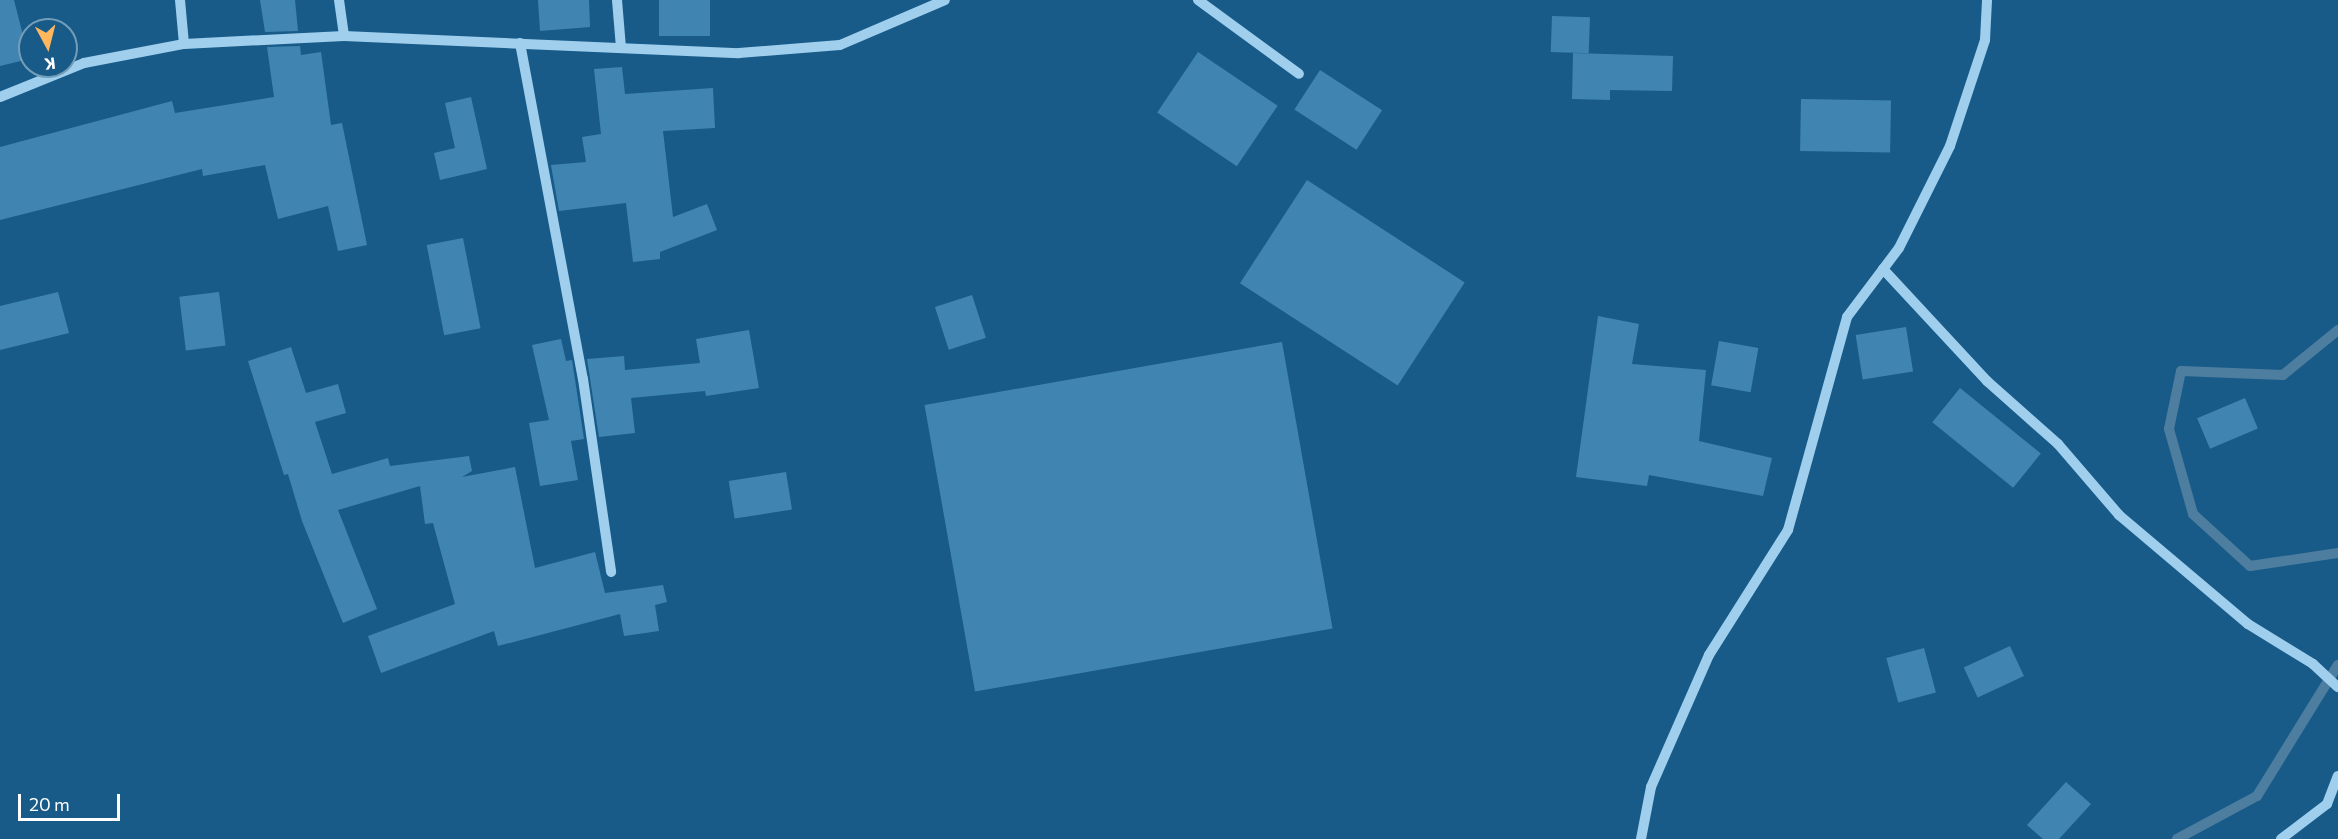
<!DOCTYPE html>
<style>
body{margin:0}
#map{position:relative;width:2338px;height:839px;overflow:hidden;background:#185b89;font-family:Commissioner,sans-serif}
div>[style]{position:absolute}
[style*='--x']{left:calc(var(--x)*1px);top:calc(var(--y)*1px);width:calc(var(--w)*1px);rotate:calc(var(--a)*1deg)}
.stream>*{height:10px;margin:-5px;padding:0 5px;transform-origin:5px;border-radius:5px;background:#4e7e9f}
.building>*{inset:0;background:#4085b2;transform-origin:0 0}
.minor>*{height:10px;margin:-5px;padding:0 5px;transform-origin:5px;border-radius:5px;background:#a0cfee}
span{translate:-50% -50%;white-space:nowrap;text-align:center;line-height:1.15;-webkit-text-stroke:6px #185b89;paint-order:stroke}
.north{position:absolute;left:18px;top:18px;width:60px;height:60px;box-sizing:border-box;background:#185b89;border:2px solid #749db8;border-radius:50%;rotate:173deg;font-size:16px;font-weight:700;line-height:24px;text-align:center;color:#fff}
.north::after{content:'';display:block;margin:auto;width:21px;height:27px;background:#ffb75d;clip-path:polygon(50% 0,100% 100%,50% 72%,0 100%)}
.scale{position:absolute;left:18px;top:794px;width:102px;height:27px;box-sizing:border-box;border:3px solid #fff;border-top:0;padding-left:8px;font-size:18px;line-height:21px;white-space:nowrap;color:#fff;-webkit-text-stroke:4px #185b89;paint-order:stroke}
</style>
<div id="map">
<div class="stream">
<i style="--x:2338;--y:330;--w:71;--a:140.7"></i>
<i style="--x:2283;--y:375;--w:102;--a:-177.8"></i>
<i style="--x:2181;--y:371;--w:59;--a:101.7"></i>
<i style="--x:2169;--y:429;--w:88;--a:74.2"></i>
<i style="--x:2193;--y:514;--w:77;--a:42.4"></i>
<i style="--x:2250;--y:566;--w:89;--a:-8.4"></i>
<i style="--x:2177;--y:839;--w:91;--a:-28.3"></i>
<i style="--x:2257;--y:796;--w:154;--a:-58.3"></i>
</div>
<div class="building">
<i style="clip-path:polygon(0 0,14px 0,29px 59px,0 66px)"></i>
<i style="clip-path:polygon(260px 0,295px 0,298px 31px,265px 32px)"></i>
<i style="clip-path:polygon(538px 0,589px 0,590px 27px,540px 31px)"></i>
<i style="left:659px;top:0;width:51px;height:36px"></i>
<i style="left:1552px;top:16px;width:38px;height:36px;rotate:2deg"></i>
<i style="clip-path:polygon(300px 46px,301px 55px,321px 52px,331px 125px,342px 123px,367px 245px,338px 251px,328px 206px,278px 219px,265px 165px,203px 176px,202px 169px,0 220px,0 147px,172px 101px,175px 113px,274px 97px,267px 47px)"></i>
<i style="left:1198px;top:52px;width:96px;height:73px;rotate:34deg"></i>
<i style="clip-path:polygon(1573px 53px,1673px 56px,1672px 91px,1610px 90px,1610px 100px,1572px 99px)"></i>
<i style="clip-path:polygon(622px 67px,625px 94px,713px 88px,715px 128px,663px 131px,673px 217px,707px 204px,717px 230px,660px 252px,660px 259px,633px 262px,626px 203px,559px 211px,551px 165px,586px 162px,582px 137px,601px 134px,594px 69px)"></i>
<i style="left:1320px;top:70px;width:74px;height:47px;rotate:33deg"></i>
<i style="clip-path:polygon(471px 97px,487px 169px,440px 180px,434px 153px,455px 148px,445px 103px)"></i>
<i style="left:1801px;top:99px;width:90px;height:52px;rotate:1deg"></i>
<i style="left:1307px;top:180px;width:188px;height:123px;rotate:33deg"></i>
<i style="left:463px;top:238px;width:92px;height:37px;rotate:79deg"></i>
<i style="clip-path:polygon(58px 292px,69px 333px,0 350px,0 306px)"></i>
<i style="left:219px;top:292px;width:54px;height:40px;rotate:83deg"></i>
<i style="left:972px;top:295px;width:45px;height:39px;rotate:72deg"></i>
<i style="clip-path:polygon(1598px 316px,1639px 324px,1632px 364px,1706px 370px,1699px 441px,1772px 458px,1763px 496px,1649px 475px,1647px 486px,1576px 477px)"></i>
<i style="left:1906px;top:327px;width:45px;height:51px;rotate:81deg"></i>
<i style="clip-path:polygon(749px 330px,759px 388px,706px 396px,705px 391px,631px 398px,635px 433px,599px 437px,587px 359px,624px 356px,625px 370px,700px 363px,696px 339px)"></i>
<i style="clip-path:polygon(561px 339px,566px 361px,572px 360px,584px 439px,571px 441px,578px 480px,540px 486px,529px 423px,549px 420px,532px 345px)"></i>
<i style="left:1719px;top:341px;width:40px;height:45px;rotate:10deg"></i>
<i style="left:1282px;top:342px;width:291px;height:363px;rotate:80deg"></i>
<i style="clip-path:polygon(291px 347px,306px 393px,338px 384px,346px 413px,315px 422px,332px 474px,388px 458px,390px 466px,469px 456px,472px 471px,462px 477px,515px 467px,535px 568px,595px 552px,605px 593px,663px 585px,667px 602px,655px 605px,659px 631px,624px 636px,620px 614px,498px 646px,494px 631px,381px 673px,368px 636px,455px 604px,433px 523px,425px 524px,420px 486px,338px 510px,377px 609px,343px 623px,302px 521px,288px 474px,284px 475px,248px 361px)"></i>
<i style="left:1960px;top:388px;width:104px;height:44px;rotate:39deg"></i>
<i style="left:2245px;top:398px;width:33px;height:52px;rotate:67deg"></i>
<i style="left:786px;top:472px;width:38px;height:58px;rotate:81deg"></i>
<i style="left:2010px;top:646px;width:33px;height:51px;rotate:65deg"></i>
<i style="left:1924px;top:648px;width:46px;height:39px;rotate:75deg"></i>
<i style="clip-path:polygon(2066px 782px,2091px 804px,2059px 839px,2043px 839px,2027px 825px)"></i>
</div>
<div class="minor">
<i style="--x:180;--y:0;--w:44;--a:84.8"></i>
<i style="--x:339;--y:0;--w:36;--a:82"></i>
<i style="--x:617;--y:0;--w:48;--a:85.2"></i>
<i style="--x:1198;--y:0;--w:125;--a:36.2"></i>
<i style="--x:520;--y:43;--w:342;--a:79.4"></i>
<i style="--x:583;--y:379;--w:195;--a:81.7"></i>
<i style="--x:0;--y:97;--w:91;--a:-22"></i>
<i style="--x:84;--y:63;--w:102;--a:-10.8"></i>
<i style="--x:184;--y:44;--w:160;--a:-2.9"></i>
<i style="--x:344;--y:36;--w:395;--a:2.5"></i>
<i style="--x:739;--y:53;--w:101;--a:-4.5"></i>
<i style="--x:840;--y:45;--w:114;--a:-23.2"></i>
<i style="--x:1883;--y:269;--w:153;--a:47.1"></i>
<i style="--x:1987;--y:381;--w:95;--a:41.6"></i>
<i style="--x:2058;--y:444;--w:94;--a:49.3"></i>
<i style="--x:2119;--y:515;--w:169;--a:40.2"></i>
<i style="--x:2248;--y:624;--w:76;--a:31.6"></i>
<i style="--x:2313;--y:664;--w:34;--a:43"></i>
<i style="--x:1641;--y:839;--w:53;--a:-79.1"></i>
<i style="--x:1651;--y:787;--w:144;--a:-66.3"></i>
<i style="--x:1709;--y:655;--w:148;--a:-57.7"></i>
<i style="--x:1788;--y:530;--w:221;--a:-74.5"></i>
<i style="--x:1847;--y:317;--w:86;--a:-53"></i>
<i style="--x:1899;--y:248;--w:114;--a:-63.4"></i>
<i style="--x:1950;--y:146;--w:112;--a:-71.7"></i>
<i style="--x:1985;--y:40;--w:40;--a:-87.1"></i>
<i style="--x:2281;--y:839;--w:58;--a:-37.3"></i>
<i style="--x:2327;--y:804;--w:30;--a:-69"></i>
</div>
<div class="north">K</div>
<div class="scale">20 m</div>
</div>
